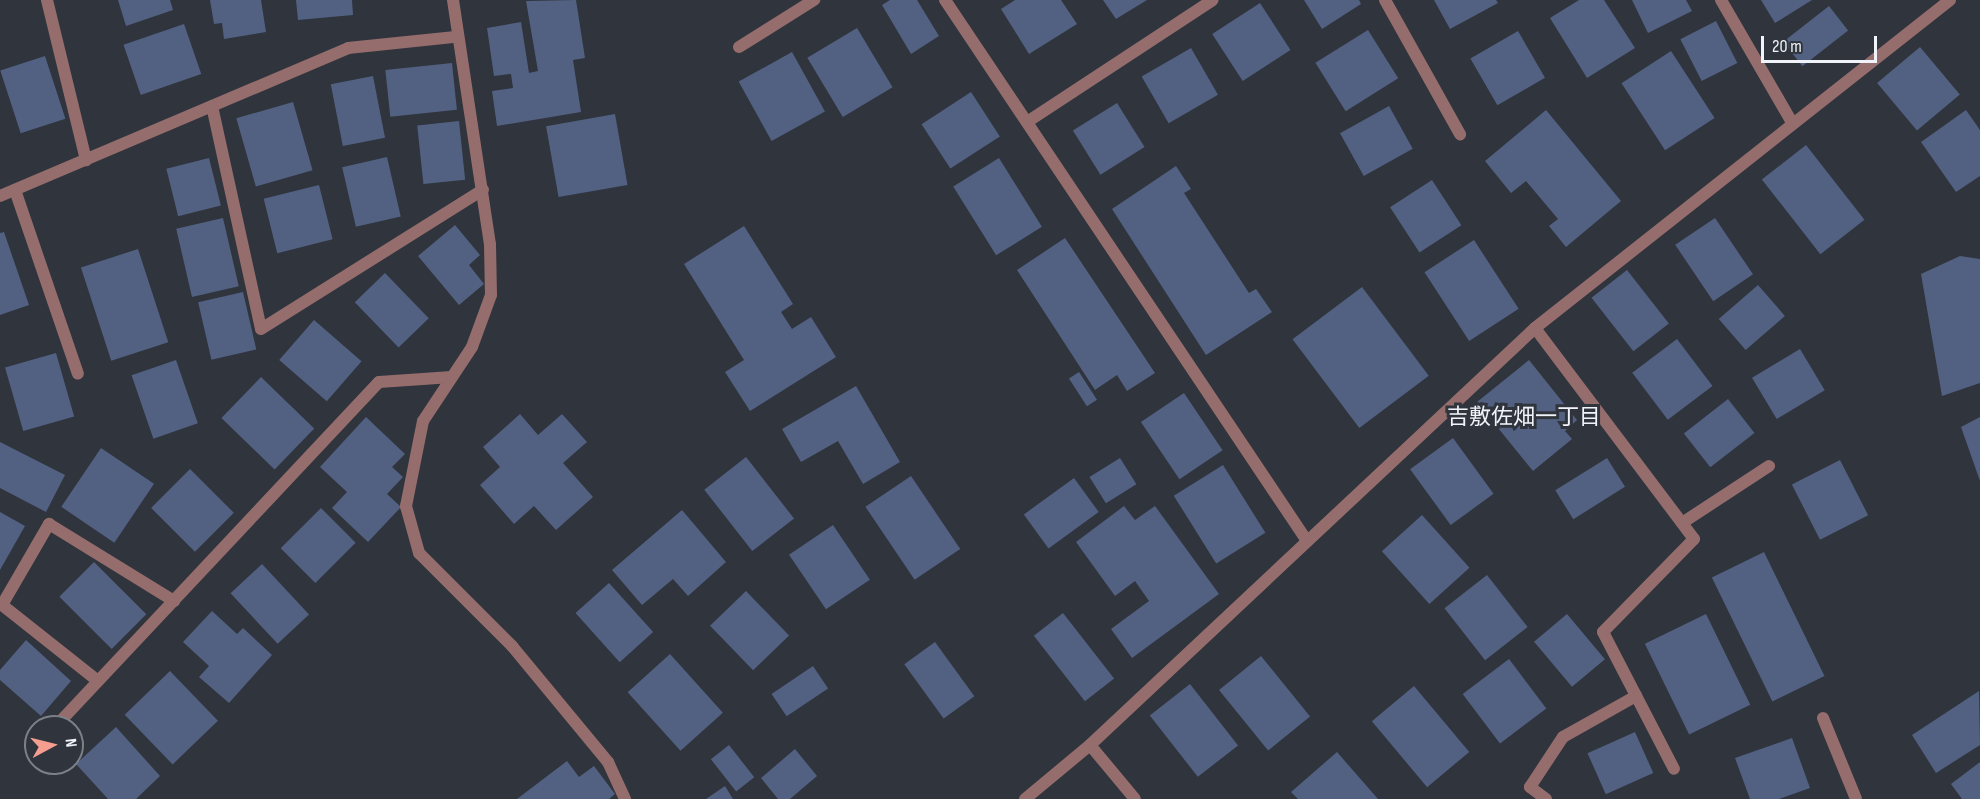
<!DOCTYPE html>
<meta charset="utf-8">
<style>
body{margin:0}
#map{position:relative;width:1980px;height:799px;overflow:hidden;background:#2f343d;font-family:"Sofia Sans Condensed","Noto Sans JP",sans-serif}
div>[style]{position:absolute}
[style*='--x']{left:calc(var(--x)*1px);top:calc(var(--y)*1px);width:calc(var(--w)*1px);rotate:calc(var(--a)*1deg)}
.building>*{inset:0;background:#526182;transform-origin:0 0}
.minor>*{height:12px;margin:-6px;padding:0 6px;transform-origin:6px;border-radius:6px;background:#966d6d}
span{translate:-50% -50%;white-space:nowrap;text-align:center;line-height:1.15;-webkit-text-stroke:6px #2f343d;paint-order:stroke}
.neighbourhood-label{font-size:22px;color:#f0f3f9}
.north{position:absolute;left:24px;top:715px;width:60px;height:60px;box-sizing:border-box;background:#2f343d;border:2px solid #7c8088;border-radius:50%;rotate:83deg;font-size:16px;font-weight:700;line-height:24px;text-align:center;color:#f0f3f9}
.north::after{content:'';display:block;margin:auto;width:21px;height:27px;background:#f59d8f;clip-path:polygon(50% 0,100% 100%,50% 72%,0 100%)}
.scale{position:absolute;left:1761px;top:36px;width:116px;height:27px;box-sizing:border-box;border:3px solid #f0f3f9;border-top:0;padding-left:8px;font-size:18px;line-height:21px;white-space:nowrap;color:#f0f3f9;-webkit-text-stroke:4px #2f343d;paint-order:stroke}
</style>
<div id="map">
<div class="building">
<i style="clip-path:polygon(118px 0,170px 0,173px 10px,126px 26px)"></i>
<i style="clip-path:polygon(210px 0,261px 0,266px 32px,224px 39px,222px 23px,214px 24px)"></i>
<i style="clip-path:polygon(296px 0,352px 0,353px 15px,298px 20px)"></i>
<i style="clip-path:polygon(576px 0,585px 58px,573px 60px,581px 112px,497px 126px,492px 91px,513px 88px,511px 74px,494px 76px,487px 28px,521px 22px,529px 73px,538px 71px,526px 1px)"></i>
<i style="clip-path:polygon(890px 0,917px 0,939px 36px,911px 54px,882px 5px)"></i>
<i style="clip-path:polygon(1015px 0,1061px 0,1077px 24px,1029px 54px,1001px 9px)"></i>
<i style="clip-path:polygon(1103px 0,1147px 0,1116px 19px)"></i>
<i style="clip-path:polygon(1304px 0,1359px 0,1361px 4px,1322px 29px)"></i>
<i style="clip-path:polygon(1434px 0,1496px 0,1498px 3px,1450px 29px)"></i>
<i style="clip-path:polygon(1579px 0,1604px 0,1635px 48px,1587px 78px,1550px 18px)"></i>
<i style="clip-path:polygon(1632px 0,1686px 0,1692px 11px,1648px 33px)"></i>
<i style="clip-path:polygon(1761px 0,1812px 0,1775px 23px)"></i>
<i style="left:1260px;top:3px;width:56px;height:57px;rotate:57deg"></i>
<i style="left:1829px;top:6px;width:31px;height:58px;rotate:52deg"></i>
<i style="left:1716px;top:21px;width:47px;height:40px;rotate:63deg"></i>
<i style="left:184px;top:24px;width:53px;height:64px;rotate:71deg"></i>
<i style="left:857px;top:28px;width:69px;height:58px;rotate:59deg"></i>
<i style="left:1368px;top:30px;width:57px;height:62px;rotate:58deg"></i>
<i style="left:1518px;top:31px;width:54px;height:55px;rotate:60deg"></i>
<i style="left:1920px;top:47px;width:62px;height:56px;rotate:50deg"></i>
<i style="left:1191px;top:48px;width:54px;height:57px;rotate:60deg"></i>
<i style="left:1671px;top:51px;width:80px;height:59px;rotate:57deg"></i>
<i style="left:792px;top:52px;width:68px;height:61px;rotate:61deg"></i>
<i style="left:45px;top:56px;width:66px;height:47px;rotate:72deg"></i>
<i style="left:452px;top:63px;width:47px;height:67px;rotate:84deg"></i>
<i style="left:373px;top:76px;width:63px;height:43px;rotate:79deg"></i>
<i style="left:971px;top:92px;width:53px;height:59px;rotate:57deg"></i>
<i style="left:293px;top:102px;width:71px;height:59px;rotate:74deg"></i>
<i style="left:1117px;top:103px;width:52px;height:52px;rotate:58deg"></i>
<i style="left:1389px;top:106px;width:49px;height:56px;rotate:61deg"></i>
<i style="clip-path:polygon(1546px 110px,1621px 201px,1566px 247px,1549px 226px,1558px 219px,1526px 181px,1511px 193px,1485px 161px)"></i>
<i style="clip-path:polygon(1966px 110px,1980px 130px,1980px 176px,1956px 192px,1921px 142px)"></i>
<i style="left:615px;top:114px;width:72px;height:70px;rotate:80deg"></i>
<i style="left:459px;top:121px;width:59px;height:42px;rotate:84deg"></i>
<i style="left:1806px;top:145px;width:95px;height:56px;rotate:52deg"></i>
<i style="left:387px;top:157px;width:61px;height:46px;rotate:77deg"></i>
<i style="left:209px;top:158px;width:49px;height:44px;rotate:76deg"></i>
<i style="left:999px;top:158px;width:81px;height:54px;rotate:58deg"></i>
<i style="clip-path:polygon(1176px 166px,1191px 189px,1184px 193px,1249px 293px,1256px 289px,1272px 312px,1206px 355px,1112px 209px)"></i>
<i style="left:1432px;top:180px;width:54px;height:50px;rotate:57deg"></i>
<i style="left:319px;top:185px;width:56px;height:57px;rotate:76deg"></i>
<i style="left:223px;top:218px;width:70px;height:48px;rotate:77deg"></i>
<i style="left:1715px;top:218px;width:68px;height:48px;rotate:56deg"></i>
<i style="clip-path:polygon(455px 225px,480px 255px,469px 265px,484px 284px,459px 305px,418px 256px)"></i>
<i style="clip-path:polygon(744px 226px,793px 304px,781px 312px,792px 329px,811px 317px,836px 357px,750px 411px,725px 372px,744px 360px,684px 264px)"></i>
<i style="clip-path:polygon(4px 232px,29px 305px,0 315px,0 233px)"></i>
<i style="clip-path:polygon(1065px 238px,1155px 373px,1127px 391px,1117px 375px,1095px 390px,1017px 270px)"></i>
<i style="left:1474px;top:240px;width:82px;height:59px;rotate:57deg"></i>
<i style="left:138px;top:249px;width:98px;height:60px;rotate:72deg"></i>
<i style="clip-path:polygon(1960px 256px,1980px 259px,1980px 383px,1942px 396px,1921px 274px)"></i>
<i style="left:1627px;top:270px;width:68px;height:45px;rotate:52deg"></i>
<i style="left:385px;top:273px;width:63px;height:42px;rotate:46deg"></i>
<i style="left:1758px;top:285px;width:41px;height:52px;rotate:49deg"></i>
<i style="left:1362px;top:287px;width:111px;height:87px;rotate:53deg"></i>
<i style="left:243px;top:292px;width:59px;height:46px;rotate:77deg"></i>
<i style="left:314px;top:320px;width:63px;height:53px;rotate:41deg"></i>
<i style="left:1677px;top:339px;width:59px;height:56px;rotate:53deg"></i>
<i style="left:1800px;top:349px;width:48px;height:56px;rotate:59deg"></i>
<i style="left:56px;top:353px;width:66px;height:53px;rotate:74deg"></i>
<i style="left:176px;top:360px;width:67px;height:47px;rotate:71deg"></i>
<i style="clip-path:polygon(1529px 360px,1577px 420px,1565px 431px,1572px 439px,1533px 471px,1477px 402px)"></i>
<i style="left:1079px;top:372px;width:33px;height:12px;rotate:57deg"></i>
<i style="left:261px;top:377px;width:74px;height:57px;rotate:44deg"></i>
<i style="clip-path:polygon(856px 386px,900px 462px,863px 484px,838px 441px,801px 462px,782px 429px)"></i>
<i style="left:1184px;top:393px;width:69px;height:52px;rotate:56deg"></i>
<i style="left:1728px;top:399px;width:43px;height:56px;rotate:52deg"></i>
<i style="clip-path:polygon(520px 414px,538px 435px,562px 414px,587px 442px,563px 463px,593px 497px,556px 530px,534px 506px,514px 524px,480px 485px,500px 467px,483px 447px)"></i>
<i style="clip-path:polygon(366px 417px,405px 454px,392px 467px,403px 477px,387px 494px,401px 507px,368px 542px,332px 508px,347px 492px,320px 467px)"></i>
<i style="clip-path:polygon(1980px 417px,1980px 481px,1961px 427px)"></i>
<i style="left:1453px;top:438px;width:69px;height:53px;rotate:54deg"></i>
<i style="clip-path:polygon(0 442px,65px 475px,46px 512px,0 488px)"></i>
<i style="left:101px;top:448px;width:64px;height:71px;rotate:34deg"></i>
<i style="left:746px;top:457px;width:78px;height:53px;rotate:52deg"></i>
<i style="left:1120px;top:458px;width:31px;height:36px;rotate:58deg"></i>
<i style="left:1607px;top:458px;width:34px;height:61px;rotate:58deg"></i>
<i style="left:1840px;top:460px;width:62px;height:54px;rotate:63deg"></i>
<i style="left:1223px;top:465px;width:80px;height:58px;rotate:58deg"></i>
<i style="left:190px;top:469px;width:62px;height:55px;rotate:45deg"></i>
<i style="left:911px;top:476px;width:88px;height:55px;rotate:56deg"></i>
<i style="left:1074px;top:478px;width:42px;height:62px;rotate:54deg"></i>
<i style="clip-path:polygon(1124px 506px,1135px 520px,1155px 506px,1219px 594px,1132px 658px,1111px 629px,1149px 601px,1135px 581px,1115px 596px,1076px 542px)"></i>
<i style="left:321px;top:508px;width:49px;height:57px;rotate:45deg"></i>
<i style="clip-path:polygon(682px 510px,726px 562px,688px 596px,673px 579px,642px 605px,612px 570px)"></i>
<i style="clip-path:polygon(0 512px,25px 526px,0 570px)"></i>
<i style="left:1422px;top:515px;width:71px;height:54px;rotate:48deg"></i>
<i style="left:833px;top:525px;width:66px;height:53px;rotate:56deg"></i>
<i style="left:1764px;top:552px;width:138px;height:58px;rotate:64deg"></i>
<i style="left:94px;top:562px;width:74px;height:49px;rotate:45deg"></i>
<i style="left:262px;top:564px;width:69px;height:43px;rotate:47deg"></i>
<i style="left:1487px;top:575px;width:66px;height:54px;rotate:52deg"></i>
<i style="left:609px;top:583px;width:66px;height:45px;rotate:48deg"></i>
<i style="left:746px;top:591px;width:62px;height:50px;rotate:46deg"></i>
<i style="clip-path:polygon(212px 611px,237px 634px,243px 628px,272px 655px,229px 703px,199px 677px,209px 666px,183px 642px)"></i>
<i style="left:1063px;top:613px;width:83px;height:37px;rotate:52deg"></i>
<i style="left:1567px;top:614px;width:59px;height:43px;rotate:50deg"></i>
<i style="left:1706px;top:614px;width:101px;height:68px;rotate:64deg"></i>
<i style="clip-path:polygon(26px 640px,71px 681px,41px 716px,0 680px,0 670px)"></i>
<i style="left:935px;top:642px;width:67px;height:38px;rotate:54deg"></i>
<i style="left:670px;top:654px;width:79px;height:57px;rotate:48deg"></i>
<i style="left:1261px;top:656px;width:78px;height:54px;rotate:51deg"></i>
<i style="left:1509px;top:659px;width:62px;height:58px;rotate:53deg"></i>
<i style="left:813px;top:666px;width:27px;height:50px;rotate:56deg"></i>
<i style="left:170px;top:671px;width:69px;height:63px;rotate:46deg"></i>
<i style="left:1190px;top:684px;width:78px;height:51px;rotate:52deg"></i>
<i style="left:1414px;top:686px;width:86px;height:55px;rotate:50deg"></i>
<i style="clip-path:polygon(1979px 691px,1980px 745px,1936px 773px,1912px 735px)"></i>
<i style="clip-path:polygon(116px 727px,160px 776px,136px 799px,108px 799px,76px 764px)"></i>
<i style="left:1635px;top:732px;width:45px;height:52px;rotate:66deg"></i>
<i style="clip-path:polygon(1792px 738px,1810px 788px,1779px 799px,1750px 799px,1735px 758px)"></i>
<i style="left:729px;top:745px;width:41px;height:23px;rotate:52deg"></i>
<i style="clip-path:polygon(795px 749px,817px 776px,790px 799px,778px 799px,761px 778px)"></i>
<i style="clip-path:polygon(1337px 752px,1378px 799px,1298px 799px,1291px 792px)"></i>
<i style="clip-path:polygon(567px 761px,579px 777px,594px 766px,615px 794px,609px 799px,517px 799px)"></i>
<i style="clip-path:polygon(1980px 762px,1980px 799px,1962px 799px,1951px 784px)"></i>
<i style="clip-path:polygon(725px 786px,733px 799px,706px 799px)"></i>
</div>
<div class="minor">
<i style="--x:47;--y:0;--w:165;--a:76.3"></i>
<i style="--x:453;--y:0;--w:247;--a:81.4"></i>
<i style="--x:490;--y:244;--w:51;--a:88.9"></i>
<i style="--x:491;--y:295;--w:55;--a:110.1"></i>
<i style="--x:472;--y:347;--w:89;--a:123.5"></i>
<i style="--x:423;--y:421;--w:87;--a:101.3"></i>
<i style="--x:406;--y:506;--w:49;--a:74.5"></i>
<i style="--x:419;--y:553;--w:132;--a:45"></i>
<i style="--x:512;--y:646;--w:151;--a:50.4"></i>
<i style="--x:608;--y:762;--w:41;--a:65.3"></i>
<i style="--x:945;--y:0;--w:651;--a:56.21"></i>
<i style="--x:1385;--y:0;--w:154;--a:60.8"></i>
<i style="--x:1721;--y:0;--w:143;--a:59.9"></i>
<i style="--x:739;--y:47;--w:89;--a:-32.1"></i>
<i style="--x:212;--y:106;--w:228;--a:77.6"></i>
<i style="--x:261;--y:329;--w:262;--a:-32.1"></i>
<i style="--x:1027;--y:122;--w:222;--a:-33.3"></i>
<i style="--x:15;--y:190;--w:194;--a:71.1"></i>
<i style="--x:0;--y:196;--w:378;--a:-23"></i>
<i style="--x:348;--y:48;--w:108;--a:-5.9"></i>
<i style="--x:1535;--y:328;--w:264;--a:53"></i>
<i style="--x:1694;--y:539;--w:130;--a:134.4"></i>
<i style="--x:1603;--y:632;--w:154;--a:62.6"></i>
<i style="--x:1682;--y:523;--w:104;--a:-33.2"></i>
<i style="--x:98;--y:681;--w:122;--a:-141.6"></i>
<i style="--x:2;--y:605;--w:94;--a:-59.9"></i>
<i style="--x:49;--y:524;--w:147;--a:31.6"></i>
<i style="--x:1823;--y:718;--w:87;--a:67.8"></i>
<i style="--x:55;--y:727;--w:473;--a:-46.8"></i>
<i style="--x:379;--y:382;--w:73;--a:-3.9"></i>
<i style="--x:1090;--y:745;--w:70;--a:50.2"></i>
<i style="--x:1025;--y:799;--w:85;--a:-39.7"></i>
<i style="--x:1090;--y:745;--w:610;--a:-43.14"></i>
<i style="--x:1535;--y:328;--w:529;--a:-38.32"></i>
<i style="--x:1546;--y:799;--w:20;--a:-143"></i>
<i style="--x:1530;--y:787;--w:60;--a:-56.6"></i>
<i style="--x:1563;--y:737;--w:84;--a:-29.3"></i>
</div>
<div class="neighbourhood-label">
<span style="left:1524px;top:418px">吉敷佐畑一丁目</span>
</div>
<div class="north">N</div>
<div class="scale">20 m</div>
</div>
